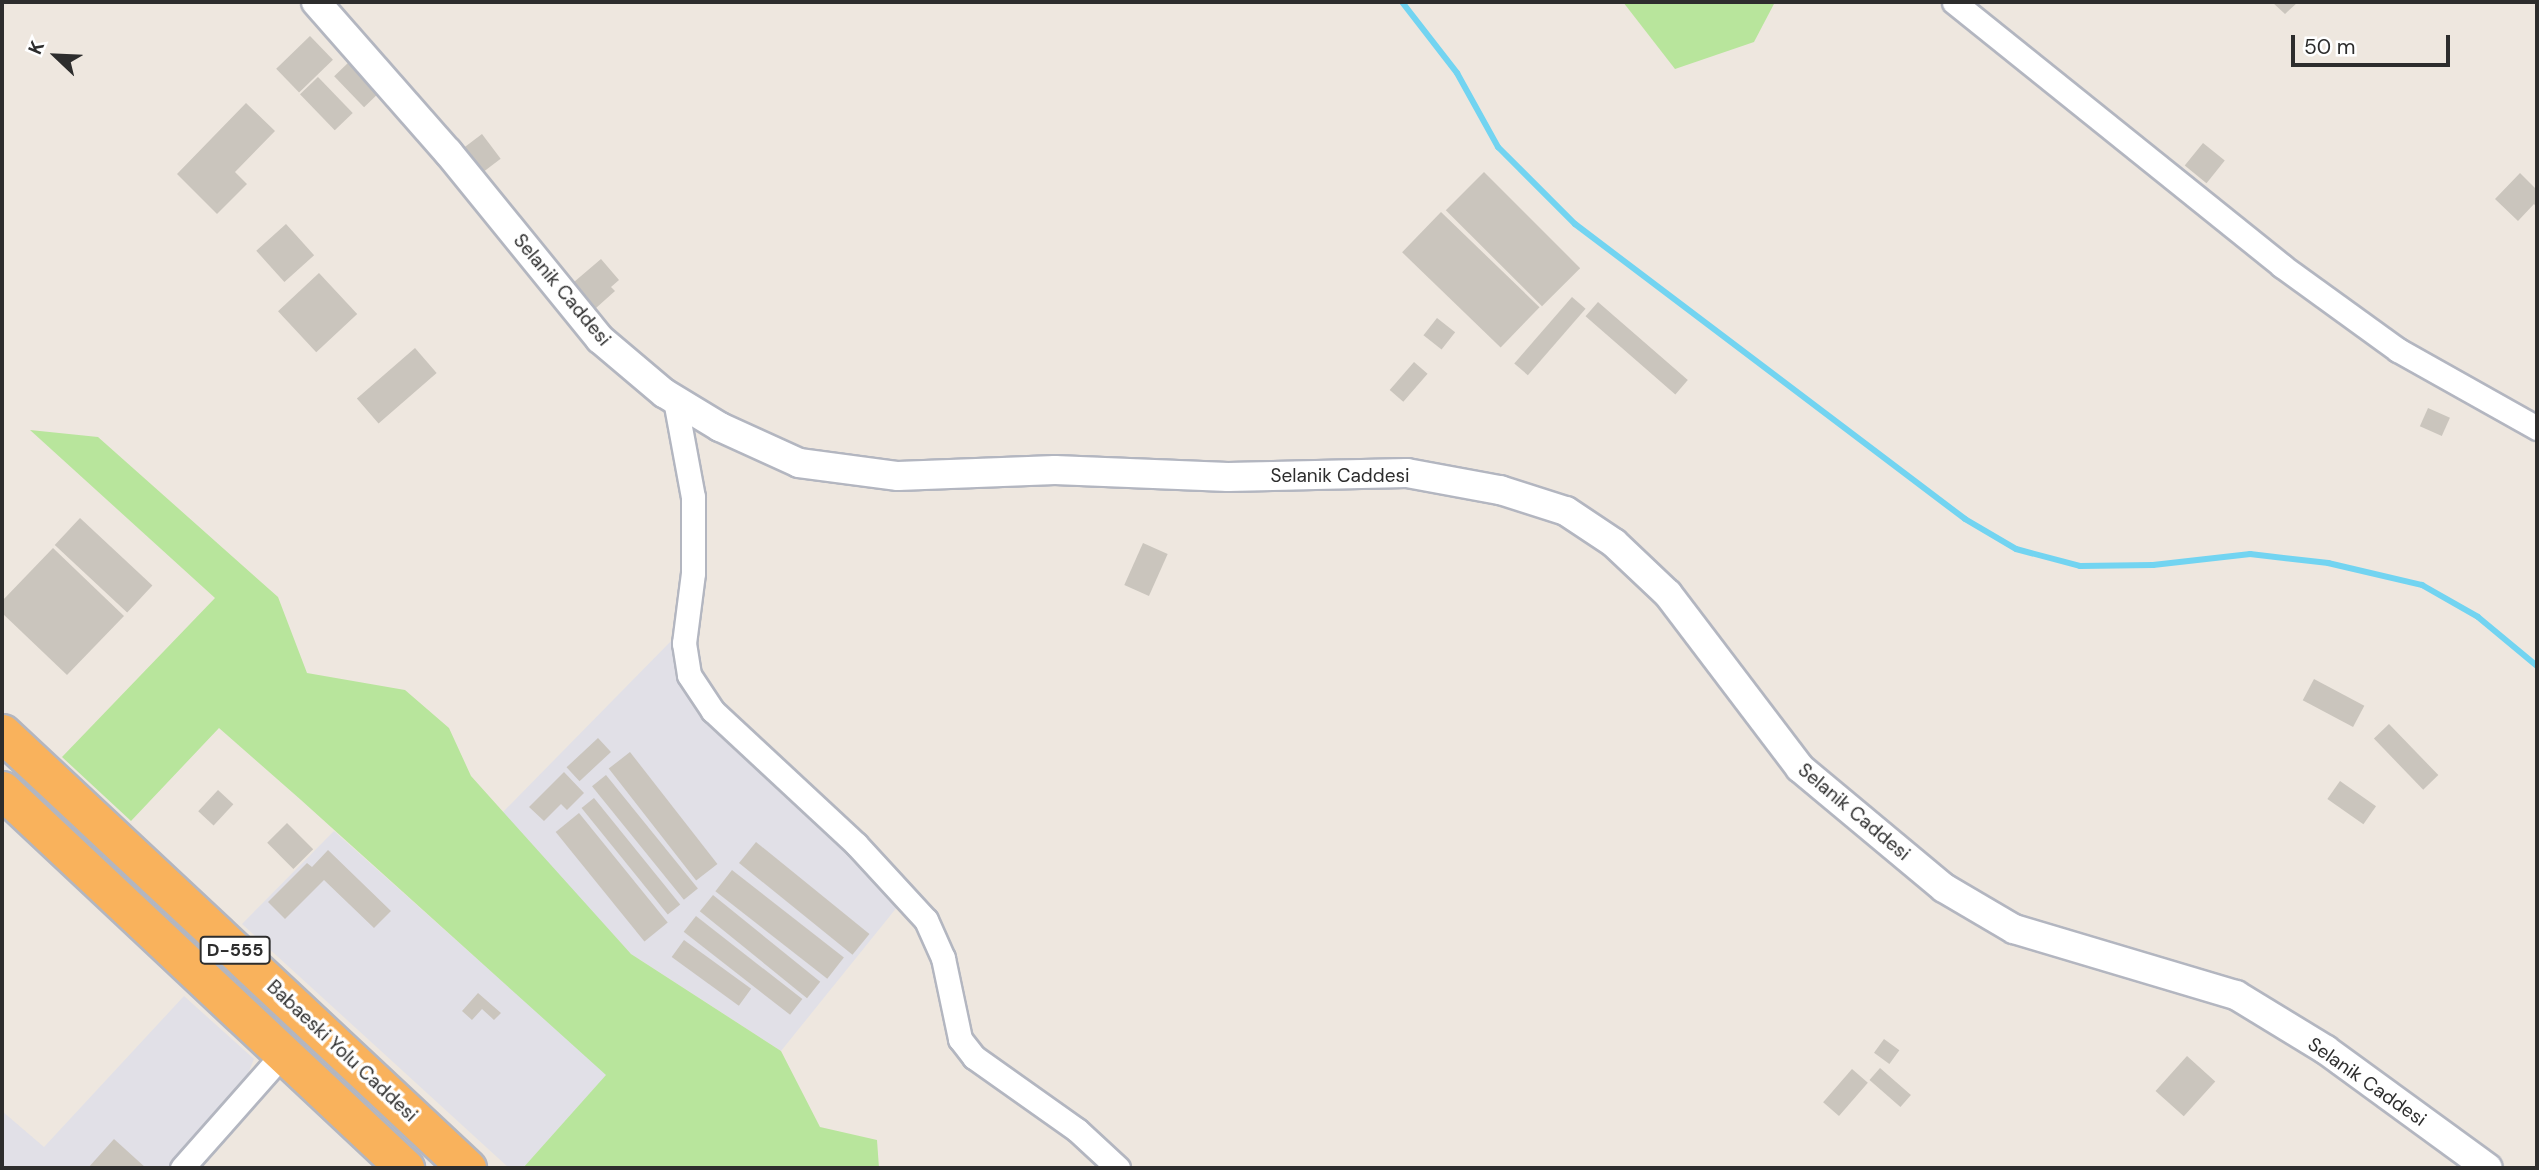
<!DOCTYPE html>
<style>
body{margin:0}
#map{position:relative;width:2539px;height:1170px;overflow:hidden;background:#eee7df;font-family:"DM Sans",sans-serif}
div>[style]{position:absolute}
[style*='--x']{left:calc(var(--x)*1px);top:calc(var(--y)*1px);width:calc(var(--w)*1px);rotate:calc(var(--a)*1deg)}
.industrial>*{inset:0;background:#e1e0e7}
.green>*{inset:0;background:#b8e59c}
.stream>*{height:6px;margin:-3px;padding:0 3px;transform-origin:3px;border-radius:3px;background:#72d4f1}
.building>*{inset:0;background:#cac5bd;transform-origin:0 0}
.roads{filter:drop-shadow(2px 0 #b3b6c0) drop-shadow(-2px 0 #b3b6c0) drop-shadow(0 2px #b3b6c0) drop-shadow(0 -2px #b3b6c0)}
.minor>*{height:23px;margin:-11.5px;padding:0 11.5px;transform-origin:11.5px;border-radius:11.5px;background:#fff}
.tertiary>*{height:28px;margin:-14px;padding:0 14px;transform-origin:14px;border-radius:14px;background:#fff}
.trunk>*{height:37px;margin:-18.5px;padding:0 18.5px;transform-origin:18.5px;border-radius:18.5px;background:#f9b25c}
span{translate:-50% -50%;white-space:nowrap;text-align:center;line-height:1.15;-webkit-text-stroke:7px #fff;paint-order:stroke}
.shield-label span{padding:2px 5px;background:#fff;border:2px solid;border-radius:5px;-webkit-text-stroke-width:0}
.shield-label{font-size:18px;color:#2d2d2d;font-weight:700}
.street-label{font-size:19px;color:#2d2d2d}
.frame{position:absolute;inset:0;border:4px solid #2d2d2d;pointer-events:none}
.north{position:absolute;left:21px;top:21px;width:70px;height:70px;-webkit-text-stroke:5px #fff;paint-order:stroke;rotate:293deg;font-size:19px;font-weight:700;line-height:28px;text-align:center;color:#2d2d2d}
.north::after{content:'';display:block;margin:auto;width:24px;height:32px;background:#2d2d2d;clip-path:polygon(50% 0,100% 100%,50% 72%,0 100%)}
.scale{position:absolute;left:2291px;top:35px;width:159px;height:32px;box-sizing:border-box;border:4px solid #2d2d2d;border-top:0;padding-left:9px;font-size:21px;line-height:24px;white-space:nowrap;color:#2d2d2d;-webkit-text-stroke:5px #fff;paint-order:stroke}
</style>
<div id="map">
<div class="industrial">
<i style="clip-path:polygon(675px 637px,691px 704px,902px 901px,781px 1051px,631px 954px,501px 814px)"></i>
<i style="clip-path:polygon(334px 831px,607px 1075px,523px 1168px,509px 1168px,242px 924px)"></i>
<i style="clip-path:polygon(184px 996px,254px 1059px,239px 1096px,173px 1168px,2px 1168px,2px 1111px,44px 1147px)"></i>
</div>
<div class="green">
<i style="clip-path:polygon(1623px 2px,1775px 2px,1754px 42px,1675px 69px)"></i>
<i style="clip-path:polygon(30px 430px,98px 437px,278px 597px,307px 673px,405px 690px,449px 728px,471px 776px,631px 954px,781px 1051px,820px 1127px,877px 1140px,879px 1168px,523px 1168px,606px 1075px,301px 800px,219px 728px,131px 821px,62px 757px,215px 598px)"></i>
</div>
<div class="stream">
<i style="--x:1402;--y:2;--w:90;--a:52.2"></i>
<i style="--x:1457;--y:73;--w:85;--a:61"></i>
<i style="--x:1498;--y:147;--w:109;--a:45"></i>
<i style="--x:1575;--y:224;--w:489;--a:37.1"></i>
<i style="--x:1965;--y:519;--w:59;--a:30.5"></i>
<i style="--x:2016;--y:549;--w:66;--a:14.9"></i>
<i style="--x:2080;--y:566;--w:73;--a:-0.8"></i>
<i style="--x:2153;--y:565;--w:98;--a:-6.5"></i>
<i style="--x:2250;--y:554;--w:79;--a:6.6"></i>
<i style="--x:2328;--y:563;--w:97;--a:13.2"></i>
<i style="--x:2422;--y:585;--w:64;--a:29.7"></i>
<i style="--x:2478;--y:617;--w:77;--a:39.7"></i>
</div>
<div class="building">
<i style="clip-path:polygon(2272px 2px,2298px 2px,2285px 14px)"></i>
<i style="left:310px;top:36px;width:33px;height:47px;rotate:46deg"></i>
<i style="left:350px;top:61px;width:43px;height:22px;rotate:46deg"></i>
<i style="left:318px;top:77px;width:50px;height:25px;rotate:46deg"></i>
<i style="clip-path:polygon(246px 103px,275px 131px,235px 172px,247px 184px,217px 214px,177px 174px)"></i>
<i style="left:482px;top:134px;width:31px;height:24px;rotate:53deg"></i>
<i style="left:2203px;top:143px;width:28px;height:29px;rotate:39deg"></i>
<i style="left:1484px;top:172px;width:136px;height:54px;rotate:45deg"></i>
<i style="clip-path:polygon(2520px 173px,2537px 190px,2537px 208px,2534px 204px,2518px 221px,2495px 199px)"></i>
<i style="left:1441px;top:212px;width:137px;height:56px;rotate:44deg"></i>
<i style="left:286px;top:224px;width:42px;height:40px;rotate:48deg"></i>
<i style="clip-path:polygon(601px 259px,619px 280px,611px 287px,615px 291px,596px 308px,574px 282px)"></i>
<i style="left:319px;top:273px;width:56px;height:56px;rotate:47deg"></i>
<i style="left:1572px;top:297px;width:18px;height:88px;rotate:41deg"></i>
<i style="left:1598px;top:302px;width:119px;height:19px;rotate:41deg"></i>
<i style="left:1437px;top:318px;width:23px;height:22px;rotate:38deg"></i>
<i style="left:415px;top:348px;width:33px;height:77px;rotate:49deg"></i>
<i style="left:1414px;top:362px;width:18px;height:37px;rotate:41deg"></i>
<i style="left:2428px;top:408px;width:24px;height:20px;rotate:24deg"></i>
<i style="left:80px;top:518px;width:99px;height:37px;rotate:43deg"></i>
<i style="left:1143px;top:543px;width:27px;height:46px;rotate:24deg"></i>
<i style="clip-path:polygon(53px 548px,124px 616px,67px 675px,2px 613px,2px 601px)"></i>
<i style="left:2314px;top:679px;width:57px;height:24px;rotate:28deg"></i>
<i style="left:2389px;top:724px;width:71px;height:21px;rotate:46deg"></i>
<i style="left:598px;top:738px;width:19px;height:43px;rotate:47deg"></i>
<i style="left:630px;top:752px;width:142px;height:27px;rotate:52deg"></i>
<i style="clip-path:polygon(564px 772px,584px 793px,567px 810px,561px 804px,544px 821px,529px 807px)"></i>
<i style="left:606px;top:775px;width:146px;height:18px;rotate:51deg"></i>
<i style="left:2340px;top:781px;width:44px;height:22px;rotate:35deg"></i>
<i style="left:218px;top:790px;width:21px;height:29px;rotate:43deg"></i>
<i style="left:594px;top:798px;width:137px;height:16px;rotate:51deg"></i>
<i style="left:579px;top:813px;width:141px;height:30px;rotate:51deg"></i>
<i style="left:287px;top:823px;width:37px;height:28px;rotate:45deg"></i>
<i style="left:756px;top:842px;width:146px;height:27px;rotate:39deg"></i>
<i style="clip-path:polygon(328px 850px,391px 911px,374px 928px,324px 880px,285px 919px,268px 902px,307px 863px,312px 867px)"></i>
<i style="left:732px;top:870px;width:142px;height:27px;rotate:38deg"></i>
<i style="left:713px;top:895px;width:138px;height:21px;rotate:39deg"></i>
<i style="left:696px;top:916px;width:135px;height:20px;rotate:38deg"></i>
<i style="left:684px;top:940px;width:83px;height:21px;rotate:36deg"></i>
<i style="clip-path:polygon(478px 993px,501px 1013px,494px 1020px,482px 1009px,472px 1020px,462px 1011px)"></i>
<i style="left:1884px;top:1039px;width:19px;height:17px;rotate:36deg"></i>
<i style="left:2187px;top:1056px;width:38px;height:47px;rotate:42deg"></i>
<i style="left:1880px;top:1068px;width:41px;height:16px;rotate:41deg"></i>
<i style="left:1852px;top:1069px;width:21px;height:44px;rotate:41deg"></i>
<i style="clip-path:polygon(114px 1139px,146px 1168px,88px 1168px)"></i>
</div>
<div class="roads">
<div class="minor">
<i style="--x:1954;--y:2;--w:421;--a:38.8"></i>
<i style="--x:2282;--y:266;--w:143;--a:35.9"></i>
<i style="--x:2398;--y:350;--w:159;--a:29.3"></i>
<i style="--x:675;--y:400;--w:99;--a:79.5"></i>
<i style="--x:693;--y:497;--w:76;--a:90"></i>
<i style="--x:693;--y:573;--w:71;--a:97.3"></i>
<i style="--x:684;--y:643;--w:32;--a:81"></i>
<i style="--x:689;--y:675;--w:43;--a:56.3"></i>
<i style="--x:713;--y:711;--w:195;--a:42.9"></i>
<i style="--x:856;--y:844;--w:103;--a:47.4"></i>
<i style="--x:926;--y:920;--w:42;--a:65.9"></i>
<i style="--x:943;--y:958;--w:83;--a:78.1"></i>
<i style="--x:960;--y:1039;--w:23;--a:52"></i>
<i style="--x:974;--y:1057;--w:126;--a:35.3"></i>
<i style="--x:1077;--y:1130;--w:56;--a:42.8"></i>
<i style="--x:182;--y:1168;--w:152;--a:-48.5"></i>
</div>
<div class="tertiary">
<i style="--x:316;--y:2;--w:200;--a:48.7"></i>
<i style="--x:448;--y:152;--w:241;--a:50.9"></i>
<i style="--x:600;--y:339;--w:84;--a:40.2"></i>
<i style="--x:664;--y:393;--w:66;--a:31.3"></i>
<i style="--x:720;--y:427;--w:87;--a:24.5"></i>
<i style="--x:799;--y:463;--w:100;--a:7.5"></i>
<i style="--x:898;--y:476;--w:157;--a:-2.2"></i>
<i style="--x:1055;--y:470;--w:173;--a:2.3"></i>
<i style="--x:1228;--y:477;--w:179;--a:-1.3"></i>
<i style="--x:1407;--y:473;--w:95;--a:10.4"></i>
<i style="--x:1500;--y:490;--w:69;--a:17.7"></i>
<i style="--x:1566;--y:511;--w:58;--a:33.7"></i>
<i style="--x:1614;--y:543;--w:74;--a:43.4"></i>
<i style="--x:1668;--y:594;--w:218;--a:52.8"></i>
<i style="--x:1800;--y:768;--w:187;--a:39.8"></i>
<i style="--x:1944;--y:888;--w:81;--a:30.4"></i>
<i style="--x:2014;--y:929;--w:232;--a:16.6"></i>
<i style="--x:2236;--y:995;--w:105;--a:31.4"></i>
<i style="--x:2326;--y:1050;--w:200;--a:36.1"></i>
</div>
<div class="trunk">
<i style="--x:2;--y:733;--w:637;--a:43.09"></i>
<i style="--x:2;--y:790;--w:553;--a:43.17"></i>
</div>
</div>
<div class="shield-label">
<span style="left:235px;top:950px">D-555</span>
</div>
<div class="street-label">
<span style="left:562px;top:290px;rotate:50deg">Selanik Caddesi</span>
<span style="left:1340px;top:476px">Selanik Caddesi</span>
<span style="left:1854px;top:812px;rotate:40deg">Selanik Caddesi</span>
<span style="left:342px;top:1051px;rotate:43deg">Babaeski Yolu Caddesi</span>
<span style="left:2367px;top:1082px;rotate:35deg">Selanik Caddesi</span>
</div>
<div class="frame"></div>
<div class="north">K</div>
<div class="scale">50 m</div>
</div>
